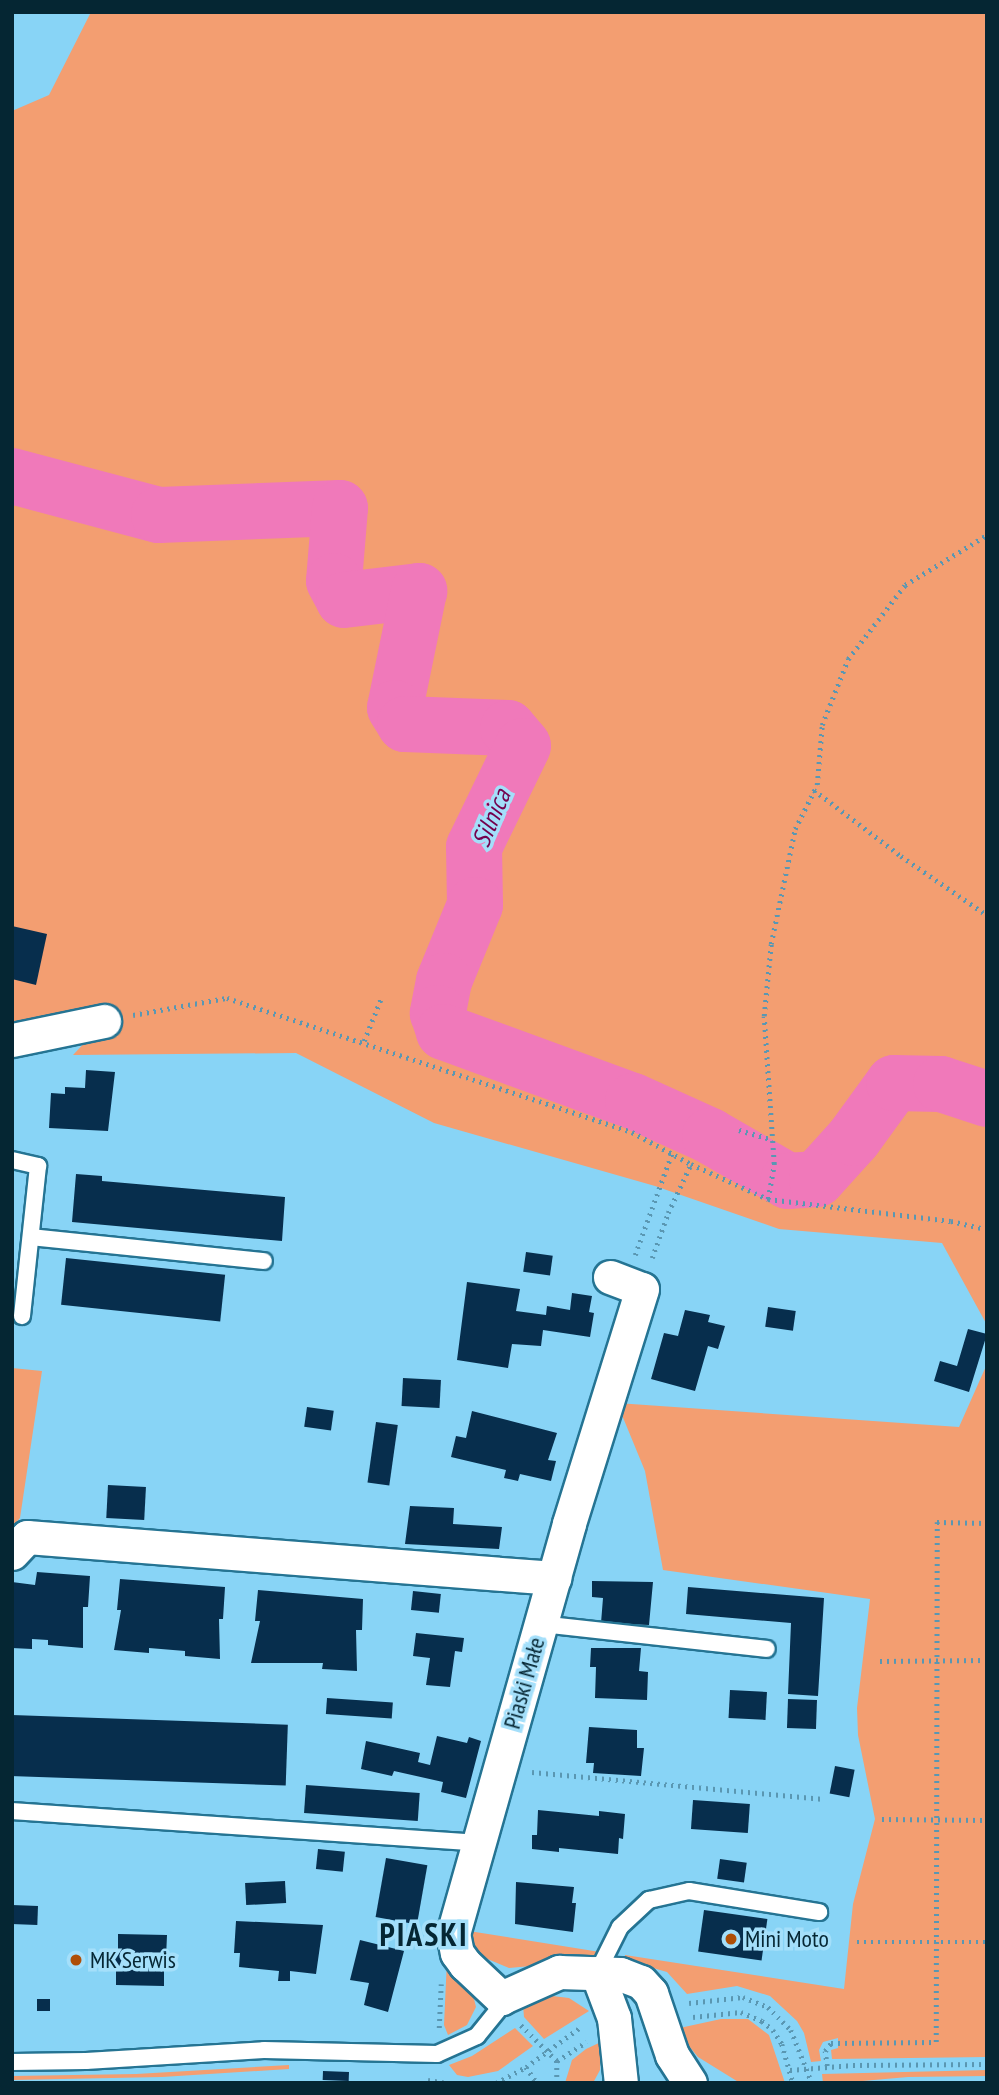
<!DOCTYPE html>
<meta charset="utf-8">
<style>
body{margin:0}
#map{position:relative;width:999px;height:2095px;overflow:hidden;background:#88d4f6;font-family:"PT Sans Narrow",sans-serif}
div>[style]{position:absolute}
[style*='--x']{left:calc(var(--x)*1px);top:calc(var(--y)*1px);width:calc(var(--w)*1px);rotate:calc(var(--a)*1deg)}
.green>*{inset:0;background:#f39e71}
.river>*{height:56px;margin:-28px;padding:0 28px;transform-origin:28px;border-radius:28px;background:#f079ba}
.building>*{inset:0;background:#072e4d;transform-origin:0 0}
.path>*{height:4.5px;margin-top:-2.25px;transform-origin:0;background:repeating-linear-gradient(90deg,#5a97b2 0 2px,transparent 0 7px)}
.roads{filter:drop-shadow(2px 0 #257493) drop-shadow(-2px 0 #257493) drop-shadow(0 2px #257493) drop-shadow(0 -2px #257493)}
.service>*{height:16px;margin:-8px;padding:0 8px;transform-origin:8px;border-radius:8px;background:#fff}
.minor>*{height:33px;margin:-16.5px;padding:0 16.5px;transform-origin:16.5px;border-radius:16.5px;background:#fff}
.dots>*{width:19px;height:19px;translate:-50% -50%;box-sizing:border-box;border:4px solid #a4dffa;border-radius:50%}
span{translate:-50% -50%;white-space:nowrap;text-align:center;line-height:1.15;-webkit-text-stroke:7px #a4dffa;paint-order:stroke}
.street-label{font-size:24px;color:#052633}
.poi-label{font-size:24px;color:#052633}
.left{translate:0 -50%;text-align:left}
.water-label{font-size:26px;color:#74014d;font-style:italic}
.district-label{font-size:32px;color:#052633;font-weight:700;letter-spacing:2px}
.frame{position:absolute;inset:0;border:14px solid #052633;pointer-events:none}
</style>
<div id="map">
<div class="green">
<i style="clip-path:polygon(91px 12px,987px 12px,987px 1325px,942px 1243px,779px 1229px,655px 1186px,434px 1123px,296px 1053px,73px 1055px,109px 1017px,12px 1028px,12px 111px,49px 95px)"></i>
<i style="clip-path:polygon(987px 1364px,987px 2057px,832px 2059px,831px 2050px,838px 2048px,838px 2038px,823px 2042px,819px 2050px,821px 2061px,811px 2062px,804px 2033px,797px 2021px,770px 1996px,737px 1986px,687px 1994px,667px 1972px,625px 1960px,625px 1955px,844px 1989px,853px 1904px,875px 1819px,858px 1735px,857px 1708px,870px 1599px,663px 1570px,645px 1471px,617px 1403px,959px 1427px)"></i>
<i style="clip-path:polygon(12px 1368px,42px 1371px,20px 1518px,12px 1527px)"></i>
<i style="clip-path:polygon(469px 1931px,600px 1952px,598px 1958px,562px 1956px,531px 1966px,509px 1968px,478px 1955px,472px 1949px)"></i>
<i style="clip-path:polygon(447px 1960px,472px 1991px,476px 2007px,467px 2025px,448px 2035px,444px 2025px)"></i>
<i style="clip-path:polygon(544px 1995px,569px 1998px,589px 2011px,544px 2039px,524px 2017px,523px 2005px)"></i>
<i style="clip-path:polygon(721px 2019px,748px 2019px,769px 2035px,785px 2083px,740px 2083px,698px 2057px,675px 2029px)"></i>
<i style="clip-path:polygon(515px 2028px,533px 2046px,498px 2071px,468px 2077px,457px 2075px,449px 2065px,472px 2056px)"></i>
<i style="clip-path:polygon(601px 2042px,600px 2070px,593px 2083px,565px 2083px,572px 2060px,586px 2049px)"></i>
<i style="clip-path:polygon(289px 2065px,289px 2069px,162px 2077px,12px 2080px,12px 2076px,136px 2074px)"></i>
<i style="clip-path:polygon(987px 2070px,987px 2076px,908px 2077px,840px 2083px,823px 2083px,822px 2074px)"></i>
</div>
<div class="river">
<i style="--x:12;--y:476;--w:152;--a:14.9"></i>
<i style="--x:159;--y:515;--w:181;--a:-2.2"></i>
<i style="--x:340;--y:508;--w:73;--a:94.7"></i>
<i style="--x:334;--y:581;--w:21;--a:62"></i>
<i style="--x:344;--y:600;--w:76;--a:-6.8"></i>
<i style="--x:419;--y:591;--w:119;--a:101.6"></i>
<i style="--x:395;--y:708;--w:19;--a:58"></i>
<i style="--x:405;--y:724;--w:103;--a:2.2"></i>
<i style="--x:508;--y:728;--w:23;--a:50"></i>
<i style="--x:523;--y:746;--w:112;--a:115.9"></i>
<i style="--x:474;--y:847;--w:58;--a:89"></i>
<i style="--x:475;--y:905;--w:82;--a:112.2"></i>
<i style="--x:444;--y:981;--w:33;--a:101"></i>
<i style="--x:438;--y:1013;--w:20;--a:72"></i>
<i style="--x:444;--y:1032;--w:201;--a:20.1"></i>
<i style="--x:633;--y:1101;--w:85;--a:24.4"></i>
<i style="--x:710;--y:1136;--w:90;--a:30"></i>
<i style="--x:788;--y:1181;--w:29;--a:-4"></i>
<i style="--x:817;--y:1179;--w:55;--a:-47.9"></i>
<i style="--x:854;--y:1138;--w:68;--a:-54"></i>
<i style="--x:894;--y:1083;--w:47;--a:1.2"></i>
<i style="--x:941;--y:1084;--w:48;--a:18.1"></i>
</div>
<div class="building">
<i style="clip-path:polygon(12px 926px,47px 934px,36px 985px,12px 979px)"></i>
<i style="clip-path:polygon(86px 1070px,115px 1072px,108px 1131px,49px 1128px,51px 1093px,65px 1094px,65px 1087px,85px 1088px)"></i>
<i style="clip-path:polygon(76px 1174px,102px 1176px,102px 1181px,285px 1197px,282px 1241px,72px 1222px)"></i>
<i style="left:526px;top:1252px;width:27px;height:20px;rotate:8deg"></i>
<i style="left:66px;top:1258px;width:160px;height:47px;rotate:6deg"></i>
<i style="clip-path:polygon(467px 1282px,520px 1289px,516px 1311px,546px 1315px,547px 1306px,570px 1310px,572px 1293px,592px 1296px,589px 1312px,594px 1313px,590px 1337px,543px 1330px,541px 1346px,512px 1344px,508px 1368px,457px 1360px)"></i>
<i style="left:768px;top:1307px;width:28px;height:20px;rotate:8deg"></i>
<i style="clip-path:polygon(685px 1310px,710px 1315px,708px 1322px,725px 1326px,718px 1349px,708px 1346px,695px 1391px,651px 1379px,664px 1333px,678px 1336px)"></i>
<i style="clip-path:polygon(968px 1329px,987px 1334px,969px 1392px,934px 1381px,940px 1361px,957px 1366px)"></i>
<i style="left:403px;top:1378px;width:38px;height:28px;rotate:3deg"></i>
<i style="left:307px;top:1407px;width:27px;height:20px;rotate:8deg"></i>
<i style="clip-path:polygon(472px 1411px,557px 1433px,548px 1460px,556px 1461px,551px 1481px,520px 1474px,518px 1481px,504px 1478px,506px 1470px,451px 1457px,456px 1436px,466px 1438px)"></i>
<i style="left:376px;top:1422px;width:22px;height:61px;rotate:8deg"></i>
<i style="left:108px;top:1485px;width:38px;height:33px;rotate:3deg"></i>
<i style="clip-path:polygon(410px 1506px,454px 1508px,453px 1524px,502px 1527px,499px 1549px,405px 1544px)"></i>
<i style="clip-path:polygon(37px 1572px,90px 1576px,88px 1607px,83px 1607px,83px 1648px,48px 1645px,48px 1640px,32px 1639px,32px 1649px,12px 1648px,12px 1582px,35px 1585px)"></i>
<i style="clip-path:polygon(120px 1579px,225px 1587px,223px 1619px,219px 1619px,220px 1659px,185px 1656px,185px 1651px,149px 1648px,149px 1653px,114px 1650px,121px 1610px,117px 1610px)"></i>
<i style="clip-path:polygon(592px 1581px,653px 1582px,649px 1625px,601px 1623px,603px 1598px,592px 1597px)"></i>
<i style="clip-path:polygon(688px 1587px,824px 1598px,818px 1696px,788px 1694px,791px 1623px,686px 1614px)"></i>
<i style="clip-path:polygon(258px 1590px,363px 1599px,362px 1630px,356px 1630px,357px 1671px,322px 1669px,323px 1663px,251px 1663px,260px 1621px,255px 1621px)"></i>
<i style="left:413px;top:1591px;width:28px;height:19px;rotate:6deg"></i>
<i style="clip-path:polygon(416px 1633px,464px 1638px,462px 1652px,455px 1651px,450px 1687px,426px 1685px,430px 1658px,413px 1656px)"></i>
<i style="clip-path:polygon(591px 1648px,641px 1648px,639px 1671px,648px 1672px,647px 1700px,595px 1698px,596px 1667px,590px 1667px)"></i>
<i style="left:730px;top:1690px;width:37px;height:28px;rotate:3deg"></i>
<i style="left:327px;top:1698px;width:66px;height:16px;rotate:4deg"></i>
<i style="left:788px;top:1699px;width:29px;height:29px;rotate:2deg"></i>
<i style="left:12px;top:1715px;width:276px;height:61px;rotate:2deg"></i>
<i style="clip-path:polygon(589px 1727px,637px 1730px,637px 1748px,644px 1748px,641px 1776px,593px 1773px,594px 1763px,586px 1763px)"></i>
<i style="clip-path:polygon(437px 1736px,467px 1743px,469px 1737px,481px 1741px,466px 1798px,441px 1792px,443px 1782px,394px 1771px,392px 1776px,361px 1769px,366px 1741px,420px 1753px,418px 1762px,430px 1765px)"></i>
<i style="left:835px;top:1766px;width:20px;height:28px;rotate:11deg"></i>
<i style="left:306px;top:1785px;width:114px;height:28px;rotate:4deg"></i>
<i style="left:693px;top:1800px;width:57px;height:29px;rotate:4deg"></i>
<i style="clip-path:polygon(538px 1810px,599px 1816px,599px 1811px,625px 1814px,623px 1839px,619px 1838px,618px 1854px,559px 1848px,559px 1852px,532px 1849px,532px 1835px,537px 1835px)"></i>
<i style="left:318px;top:1849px;width:27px;height:20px;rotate:6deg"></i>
<i style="left:386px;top:1858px;width:42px;height:60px;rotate:10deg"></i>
<i style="left:720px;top:1859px;width:27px;height:20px;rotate:8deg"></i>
<i style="left:285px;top:1881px;width:22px;height:40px;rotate:87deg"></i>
<i style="clip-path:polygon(516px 1882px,574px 1887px,572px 1903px,576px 1903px,573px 1932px,515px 1924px)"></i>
<i style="left:12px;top:1905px;width:26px;height:19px;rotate:2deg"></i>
<i style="left:704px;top:1910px;width:64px;height:42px;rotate:8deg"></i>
<i style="clip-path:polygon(236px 1921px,323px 1925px,316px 1974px,290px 1971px,290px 1981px,278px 1981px,279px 1971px,239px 1967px,240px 1953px,234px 1953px)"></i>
<i style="clip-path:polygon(118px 1934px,167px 1935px,166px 1958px,174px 1958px,174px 1968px,164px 1968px,164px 1986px,116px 1985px,116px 1962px,108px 1962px,108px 1952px,118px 1953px)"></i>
<i style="clip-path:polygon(360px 1940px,404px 1951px,388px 2012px,364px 2005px,369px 1983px,350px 1980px)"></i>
<i style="left:37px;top:1999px;width:13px;height:12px"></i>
<i style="left:323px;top:2071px;width:26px;height:9px;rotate:2deg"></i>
</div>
<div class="path">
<i style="--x:814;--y:790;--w:109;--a:37.2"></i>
<i style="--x:901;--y:856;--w:104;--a:34.5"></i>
<i style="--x:133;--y:1015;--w:96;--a:-10.3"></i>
<i style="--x:227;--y:998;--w:427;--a:18.3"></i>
<i style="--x:632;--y:1132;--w:67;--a:28.5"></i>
<i style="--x:691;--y:1164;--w:85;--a:24.4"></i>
<i style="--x:768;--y:1199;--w:184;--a:6.9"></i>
<i style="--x:951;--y:1221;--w:37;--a:13"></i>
<i style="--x:364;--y:1041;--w:48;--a:-68.2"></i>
<i style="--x:739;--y:1130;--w:35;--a:16"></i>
<i style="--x:768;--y:1199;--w:36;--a:-80"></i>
<i style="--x:774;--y:1164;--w:148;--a:-93.9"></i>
<i style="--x:764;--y:1016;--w:72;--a:-84.4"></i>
<i style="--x:771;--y:944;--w:117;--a:-78.2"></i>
<i style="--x:795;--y:829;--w:49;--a:-63.4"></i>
<i style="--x:817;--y:785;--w:60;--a:-85.2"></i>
<i style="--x:822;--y:725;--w:71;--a:-68.5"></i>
<i style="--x:848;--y:659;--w:93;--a:-52.4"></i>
<i style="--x:905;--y:585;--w:96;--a:-31.4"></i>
<i style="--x:635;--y:1255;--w:109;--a:-70.1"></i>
<i style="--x:652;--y:1258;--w:48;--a:-70.4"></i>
<i style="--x:668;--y:1213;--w:54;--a:-64.9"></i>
<i style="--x:880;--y:1661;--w:107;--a:-0.5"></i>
<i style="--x:532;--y:1772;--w:293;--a:5.3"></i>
<i style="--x:882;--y:1819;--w:105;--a:0.5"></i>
<i style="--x:857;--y:1942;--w:130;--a:0"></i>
<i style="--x:689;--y:2003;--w:54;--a:-6.3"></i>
<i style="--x:743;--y:1997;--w:27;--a:22"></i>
<i style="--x:768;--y:2007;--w:33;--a:45"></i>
<i style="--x:791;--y:2030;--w:57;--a:68.4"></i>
<i style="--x:693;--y:2017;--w:48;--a:-5.9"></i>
<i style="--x:741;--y:2012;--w:23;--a:23"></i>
<i style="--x:762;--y:2021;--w:14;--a:39"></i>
<i style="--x:773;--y:2030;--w:17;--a:57"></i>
<i style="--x:782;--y:2044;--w:41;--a:74.2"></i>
<i style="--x:521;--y:2025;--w:51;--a:45"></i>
<i style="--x:557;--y:2061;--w:22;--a:90"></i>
<i style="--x:439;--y:2028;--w:44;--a:-87.4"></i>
<i style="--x:557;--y:2061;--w:35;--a:-33"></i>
<i style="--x:827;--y:2066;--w:15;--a:-98"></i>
<i style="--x:825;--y:2051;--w:10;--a:-53"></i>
<i style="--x:831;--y:2043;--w:105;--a:-0.5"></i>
<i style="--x:936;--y:2042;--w:520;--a:-89.89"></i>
<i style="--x:937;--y:1522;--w:50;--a:1.1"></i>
<i style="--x:526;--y:2067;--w:19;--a:55"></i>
<i style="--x:790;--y:2070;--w:63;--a:-4.5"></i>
<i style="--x:853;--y:2065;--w:134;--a:-0.4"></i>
<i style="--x:428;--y:2080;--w:19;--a:9"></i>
<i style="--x:496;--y:2083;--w:34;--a:-28"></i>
<i style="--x:526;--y:2067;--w:69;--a:-36.2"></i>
</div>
<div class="roads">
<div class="service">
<i style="--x:12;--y:1160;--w:27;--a:13"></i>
<i style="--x:38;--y:1166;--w:151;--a:96.1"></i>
<i style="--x:31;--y:1237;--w:234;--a:5.9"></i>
<i style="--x:541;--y:1624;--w:227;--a:6.3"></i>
<i style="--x:12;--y:1811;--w:468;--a:3.9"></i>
<i style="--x:597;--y:1973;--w:51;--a:-63.4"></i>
<i style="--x:620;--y:1927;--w:40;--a:-43"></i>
<i style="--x:649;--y:1900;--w:41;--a:-12.7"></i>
<i style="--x:689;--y:1891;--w:132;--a:9.2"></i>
<i style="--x:12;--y:2062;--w:74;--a:-0.8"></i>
<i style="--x:86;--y:2061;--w:178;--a:-3.5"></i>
<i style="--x:264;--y:2050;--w:173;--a:1.3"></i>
<i style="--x:437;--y:2054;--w:44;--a:-24.2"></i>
<i style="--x:477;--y:2036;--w:32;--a:-51"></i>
<i style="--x:497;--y:2011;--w:14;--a:-73"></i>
</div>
<div class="minor">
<i style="--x:12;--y:1040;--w:94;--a:-11.7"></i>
<i style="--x:610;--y:1277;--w:34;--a:21"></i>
<i style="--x:642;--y:1289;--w:246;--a:107.3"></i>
<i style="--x:569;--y:1524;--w:425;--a:105.8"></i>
<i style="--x:453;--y:1933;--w:20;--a:79"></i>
<i style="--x:457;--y:1953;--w:14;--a:54"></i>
<i style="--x:465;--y:1964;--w:50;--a:43.4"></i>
<i style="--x:501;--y:1998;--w:64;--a:-24.1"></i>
<i style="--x:559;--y:1972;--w:61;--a:1.9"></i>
<i style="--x:620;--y:1974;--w:22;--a:21"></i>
<i style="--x:641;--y:1982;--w:15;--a:48"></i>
<i style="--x:651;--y:1993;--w:65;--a:71.3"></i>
<i style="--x:672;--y:2055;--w:33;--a:57"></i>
<i style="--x:12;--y:1553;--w:22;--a:-47"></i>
<i style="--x:27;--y:1537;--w:529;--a:4.45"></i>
<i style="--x:597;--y:1973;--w:48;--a:69.3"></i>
<i style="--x:614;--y:2018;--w:65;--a:83.9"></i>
</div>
</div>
<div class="dots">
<i style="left:731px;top:1939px;background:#af4e06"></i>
<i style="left:76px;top:1960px;background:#af4e06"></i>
</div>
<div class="street-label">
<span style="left:524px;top:1683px;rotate:-74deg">Piaski Małe</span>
</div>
<div class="poi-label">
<span class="left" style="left:745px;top:1939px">Mini Moto</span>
<span class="left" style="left:90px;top:1960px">MK Serwis</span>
</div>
<div class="water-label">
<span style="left:491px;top:818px;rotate:-67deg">Silnica</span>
</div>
<div class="district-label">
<span style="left:424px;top:1934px">PIASKI</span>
</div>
<div class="frame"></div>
</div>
